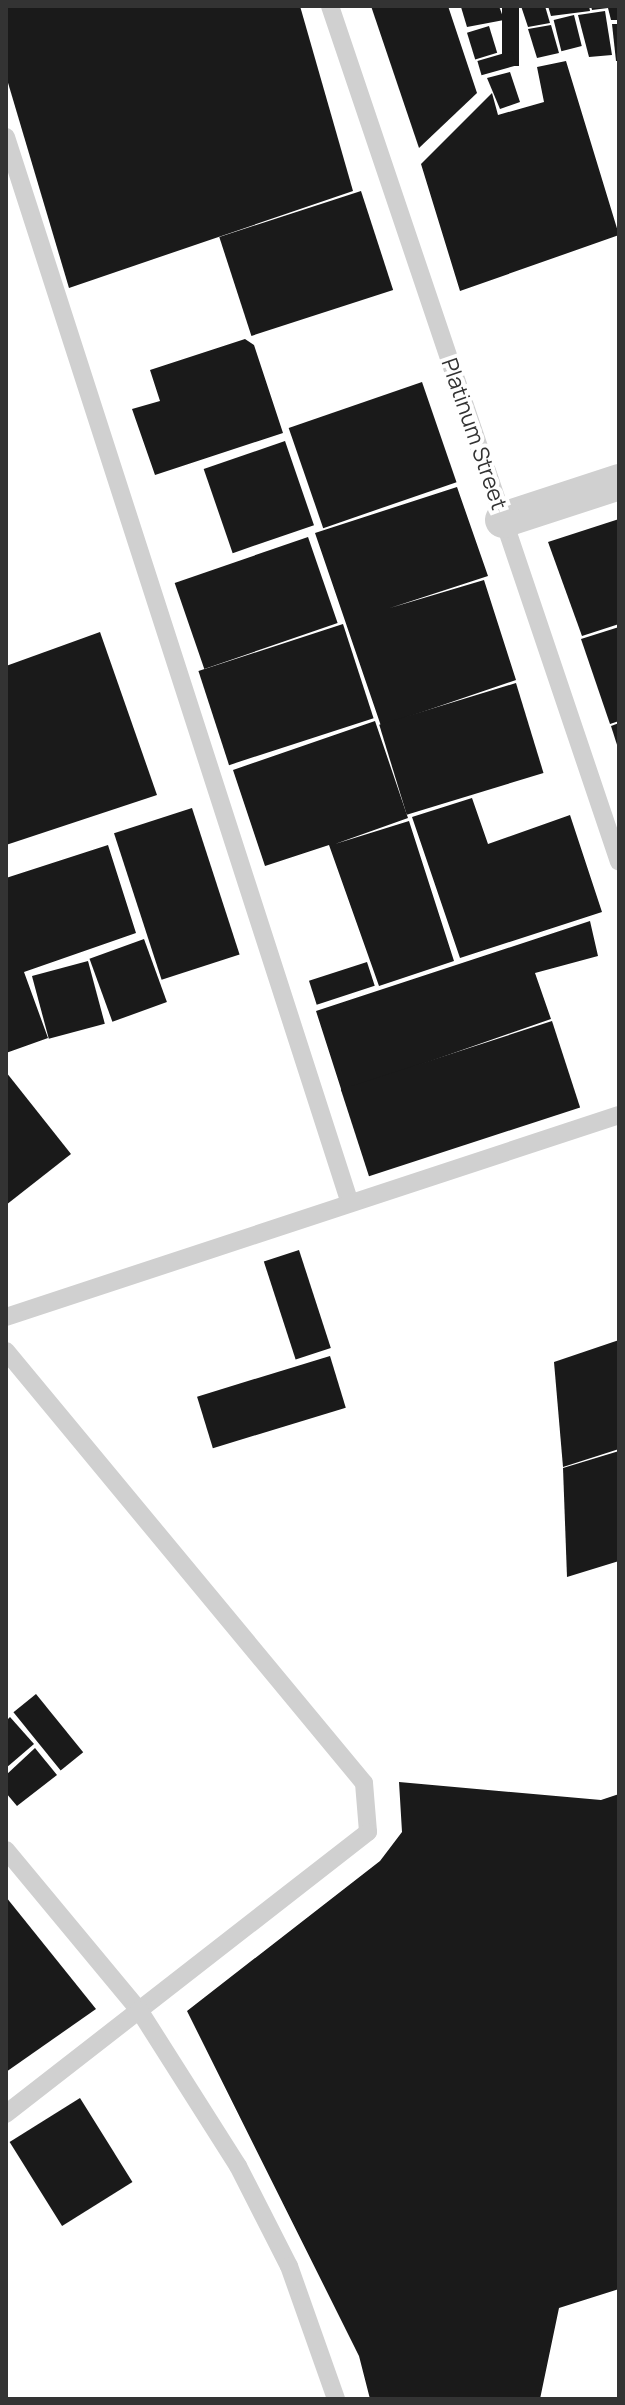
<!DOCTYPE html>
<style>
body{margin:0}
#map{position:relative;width:625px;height:2405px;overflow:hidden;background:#fff;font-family:Manrope,sans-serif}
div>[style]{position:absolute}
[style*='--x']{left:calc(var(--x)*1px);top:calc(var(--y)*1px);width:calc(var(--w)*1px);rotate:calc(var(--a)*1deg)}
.building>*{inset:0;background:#1a1a1a;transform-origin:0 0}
.lane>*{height:18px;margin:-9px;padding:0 9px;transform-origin:9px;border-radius:9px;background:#d0d0d0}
.street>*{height:36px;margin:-18px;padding:0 18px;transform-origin:18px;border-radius:18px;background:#d0d0d0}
span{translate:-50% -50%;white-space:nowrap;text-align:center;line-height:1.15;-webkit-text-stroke:8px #fff;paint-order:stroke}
.street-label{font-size:22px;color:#333}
.frame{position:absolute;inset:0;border:8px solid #333;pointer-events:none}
</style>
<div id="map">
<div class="building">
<i style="clip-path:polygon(6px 6px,300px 6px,353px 191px,69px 288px,6px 76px)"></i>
<i style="clip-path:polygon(371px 6px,448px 6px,477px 93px,419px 148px)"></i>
<i style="clip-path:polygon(499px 6px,504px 20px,467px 27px,461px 7px)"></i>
<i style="left:502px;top:6px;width:17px;height:60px"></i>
<i style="clip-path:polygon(521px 6px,545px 6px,550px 23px,528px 27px)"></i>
<i style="clip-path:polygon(548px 6px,589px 6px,590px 11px,551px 16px)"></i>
<i style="clip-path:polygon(591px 6px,619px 6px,619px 20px,611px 20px,608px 8px,592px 10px)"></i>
<i style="clip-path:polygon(605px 11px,612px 55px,589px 57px,578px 15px)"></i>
<i style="left:574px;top:15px;width:32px;height:21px;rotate:76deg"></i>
<i style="clip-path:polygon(612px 24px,619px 24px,619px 61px,616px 61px)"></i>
<i style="clip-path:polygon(551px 25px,559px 53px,537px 58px,528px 29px)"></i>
<i style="left:489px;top:26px;width:28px;height:23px;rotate:73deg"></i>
<i style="left:512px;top:51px;width:15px;height:36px;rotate:74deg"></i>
<i style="clip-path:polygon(566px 61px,619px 235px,460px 291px,421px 164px,492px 93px,498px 115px,544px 102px,537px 67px)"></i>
<i style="clip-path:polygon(510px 72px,520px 102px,500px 109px,487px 78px)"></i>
<i style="left:361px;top:191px;width:104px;height:149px;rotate:72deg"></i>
<i style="clip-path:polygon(245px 339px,254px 345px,283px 433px,155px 475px,132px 409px,160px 401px,150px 370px)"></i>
<i style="left:422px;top:382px;width:106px;height:141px;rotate:71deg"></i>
<i style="left:285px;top:441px;width:89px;height:86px;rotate:71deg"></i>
<i style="clip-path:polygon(457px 487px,488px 576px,390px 608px,484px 580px,516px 680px,381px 726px,315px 533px)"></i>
<i style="clip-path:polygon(619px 519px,619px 624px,582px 636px,548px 542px)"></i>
<i style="left:308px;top:537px;width:91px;height:141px;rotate:71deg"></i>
<i style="left:343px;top:624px;width:99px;height:152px;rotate:72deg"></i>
<i style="clip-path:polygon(619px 627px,619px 721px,610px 724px,581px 639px)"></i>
<i style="clip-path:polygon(100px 632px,157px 795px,6px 845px,6px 666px)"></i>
<i style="left:516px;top:683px;width:94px;height:143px;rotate:73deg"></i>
<i style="clip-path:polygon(375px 721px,408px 818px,335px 844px,409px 821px,454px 961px,379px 986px,329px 845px,265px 866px,233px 770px)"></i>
<i style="clip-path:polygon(619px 723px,619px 748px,618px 748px,611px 726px)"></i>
<i style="clip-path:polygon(472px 798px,488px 844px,570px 815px,602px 912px,460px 958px,412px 817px)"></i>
<i style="left:192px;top:808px;width:154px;height:82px;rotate:72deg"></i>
<i style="clip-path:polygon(108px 845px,136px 933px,24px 972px,48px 1038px,6px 1053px,6px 878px)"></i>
<i style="clip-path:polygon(590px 921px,598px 956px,535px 973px,551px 1019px,342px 1092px,316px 1011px)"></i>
<i style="left:144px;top:939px;width:67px;height:58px;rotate:70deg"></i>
<i style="left:88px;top:961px;width:65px;height:58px;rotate:75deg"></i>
<i style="left:367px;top:962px;width:25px;height:61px;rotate:72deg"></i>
<i style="left:552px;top:1021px;width:91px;height:222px;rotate:72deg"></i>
<i style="clip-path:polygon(6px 1072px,71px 1154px,6px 1205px)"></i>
<i style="left:299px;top:1250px;width:103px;height:37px;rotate:72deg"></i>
<i style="clip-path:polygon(619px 1340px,619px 1449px,563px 1467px,554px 1362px)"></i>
<i style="left:330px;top:1356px;width:54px;height:139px;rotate:73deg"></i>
<i style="clip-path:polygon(619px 1451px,619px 1561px,567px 1577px,563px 1468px)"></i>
<i style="left:36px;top:1694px;width:75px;height:29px;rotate:51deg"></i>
<i style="clip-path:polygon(10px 1717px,34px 1744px,6px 1768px,6px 1721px)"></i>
<i style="clip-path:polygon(35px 1748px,57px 1775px,17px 1806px,6px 1793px,6px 1775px)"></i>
<i style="clip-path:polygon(399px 1782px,601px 1800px,619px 1794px,619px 2289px,559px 2308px,540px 2399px,370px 2399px,359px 2356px,187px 2011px,380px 1861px,402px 1832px)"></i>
<i style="clip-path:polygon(6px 1897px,96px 2009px,6px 2072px)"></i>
<i style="left:80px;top:2098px;width:99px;height:83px;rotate:58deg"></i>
</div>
<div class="lane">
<i style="--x:330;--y:6;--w:903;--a:71.34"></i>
<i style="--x:6;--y:137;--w:1120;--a:72.12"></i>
<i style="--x:6;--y:1317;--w:645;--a:-18.24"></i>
<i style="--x:6;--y:1351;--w:561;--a:50.35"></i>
<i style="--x:364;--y:1783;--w:49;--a:85.3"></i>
<i style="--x:368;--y:1832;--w:459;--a:142.1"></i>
<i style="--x:6;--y:1850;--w:208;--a:50.3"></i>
<i style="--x:139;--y:2010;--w:185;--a:57.6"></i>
<i style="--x:238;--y:2166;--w:112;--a:63"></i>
<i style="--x:289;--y:2266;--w:141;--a:70.5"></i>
</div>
<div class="street">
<i style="--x:503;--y:520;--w:122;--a:-18.1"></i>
</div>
<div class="street-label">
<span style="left:474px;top:434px;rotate:71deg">Platinum Street</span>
</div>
<div class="frame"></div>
</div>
